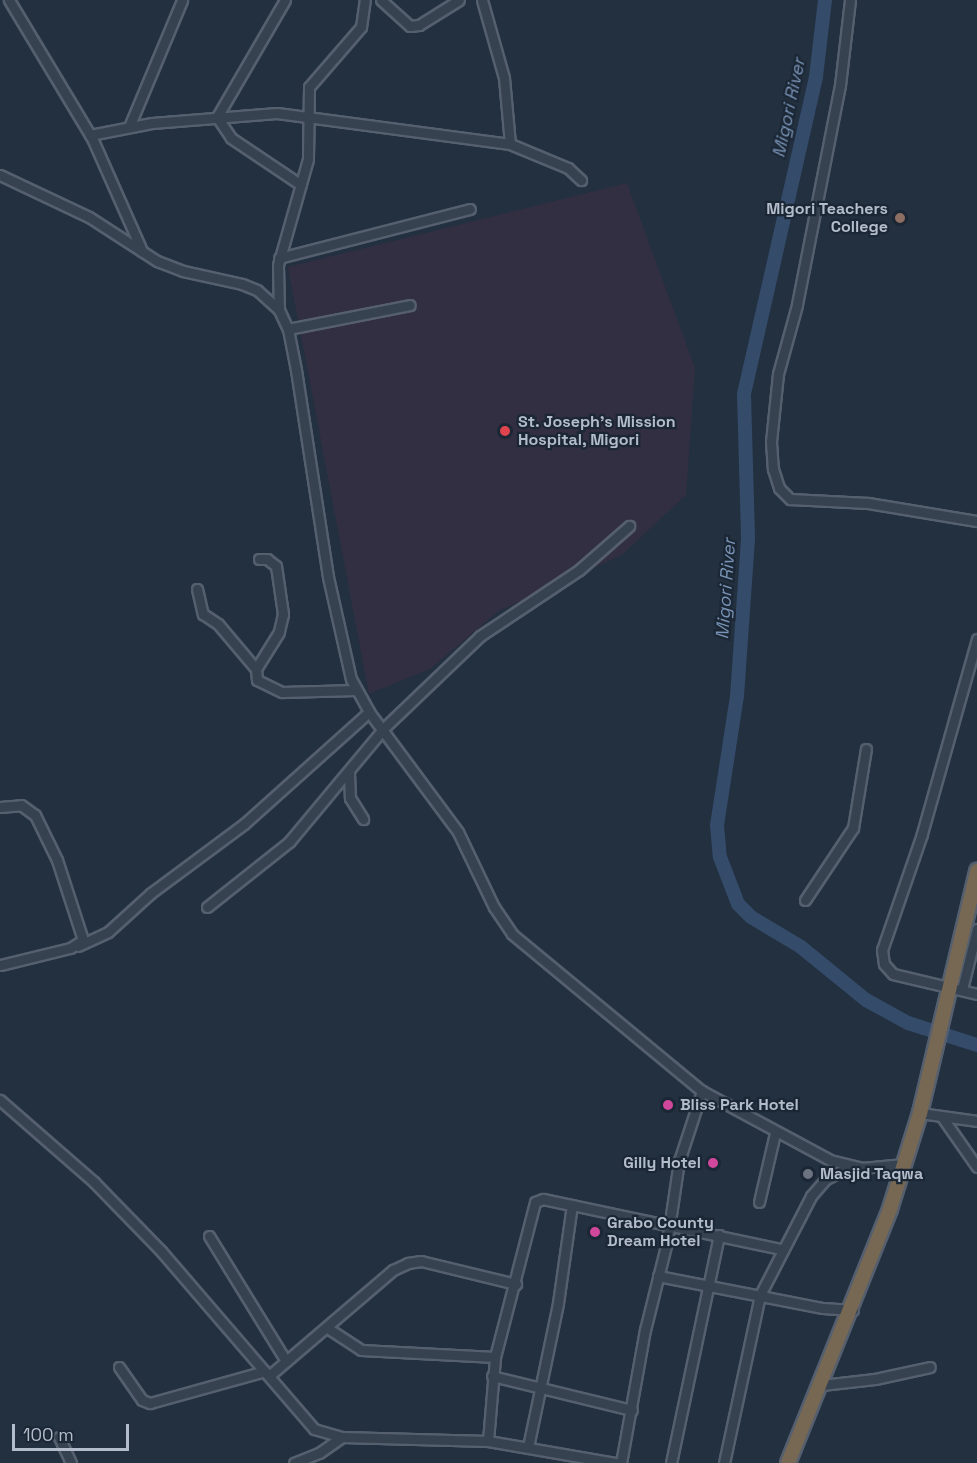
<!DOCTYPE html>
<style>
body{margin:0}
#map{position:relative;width:977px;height:1463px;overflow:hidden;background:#223040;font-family:"Space Grotesk",sans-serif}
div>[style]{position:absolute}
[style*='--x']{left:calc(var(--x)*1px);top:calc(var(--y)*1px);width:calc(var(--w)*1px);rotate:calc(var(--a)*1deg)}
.medical>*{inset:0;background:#312f41}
.river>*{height:14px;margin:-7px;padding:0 7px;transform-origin:7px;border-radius:7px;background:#344b69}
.roads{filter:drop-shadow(2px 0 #555f6e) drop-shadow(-2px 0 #555f6e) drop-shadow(0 2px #555f6e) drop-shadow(0 -2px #555f6e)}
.minor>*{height:9px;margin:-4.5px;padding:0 4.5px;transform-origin:4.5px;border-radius:4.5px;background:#374250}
.highway>*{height:14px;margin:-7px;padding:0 7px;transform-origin:7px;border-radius:7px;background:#776853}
.dots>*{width:16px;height:16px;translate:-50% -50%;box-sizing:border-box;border:3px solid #1c2735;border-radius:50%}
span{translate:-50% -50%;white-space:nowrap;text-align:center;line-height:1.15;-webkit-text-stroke:4.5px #1c2735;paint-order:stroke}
.poi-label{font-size:16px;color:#b3bccb;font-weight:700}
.right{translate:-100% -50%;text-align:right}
.left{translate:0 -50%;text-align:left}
.water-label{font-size:18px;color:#7893b5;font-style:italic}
.scale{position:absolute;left:12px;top:1424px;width:117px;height:27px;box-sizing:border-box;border:3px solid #b3bccb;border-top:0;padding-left:8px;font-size:18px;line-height:21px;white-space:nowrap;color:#b3bccb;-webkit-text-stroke:4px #1c2735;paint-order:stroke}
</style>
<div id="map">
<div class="medical">
<i style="clip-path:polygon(627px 183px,695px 368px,686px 495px,622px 555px,499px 611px,430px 669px,369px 694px,288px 267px)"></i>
</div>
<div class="river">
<i style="--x:825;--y:0;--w:78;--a:96.7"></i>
<i style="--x:816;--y:77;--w:325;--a:102.8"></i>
<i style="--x:744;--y:394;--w:145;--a:88.4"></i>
<i style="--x:748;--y:539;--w:157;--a:94"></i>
<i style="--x:737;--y:696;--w:131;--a:98.8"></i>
<i style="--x:717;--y:825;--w:32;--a:85"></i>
<i style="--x:720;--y:857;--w:50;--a:69"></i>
<i style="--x:738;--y:904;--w:18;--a:45"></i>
<i style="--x:751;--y:917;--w:58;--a:31"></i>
<i style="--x:801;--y:947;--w:84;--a:39.2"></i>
<i style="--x:866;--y:1000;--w:48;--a:28.7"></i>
<i style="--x:908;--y:1023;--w:72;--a:17.7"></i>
</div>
<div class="roads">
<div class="minor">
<i style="--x:9;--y:0;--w:161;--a:59"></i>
<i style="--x:92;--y:138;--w:124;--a:66.1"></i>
<i style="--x:285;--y:0;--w:135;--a:120.2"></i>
<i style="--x:217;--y:117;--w:25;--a:56"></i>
<i style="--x:231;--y:138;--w:84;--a:33.9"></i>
<i style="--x:381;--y:0;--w:39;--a:42"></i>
<i style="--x:410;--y:26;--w:9;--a:-6"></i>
<i style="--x:419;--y:25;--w:47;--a:-32"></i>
<i style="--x:482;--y:0;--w:81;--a:74.2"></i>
<i style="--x:504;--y:78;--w:66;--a:84.8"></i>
<i style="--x:850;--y:0;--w:86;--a:96.7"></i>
<i style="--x:840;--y:85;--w:224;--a:101.1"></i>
<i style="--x:797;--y:305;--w:72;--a:105.4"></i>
<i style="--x:778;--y:374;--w:68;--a:95.9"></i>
<i style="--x:771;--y:442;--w:27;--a:86"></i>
<i style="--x:773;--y:469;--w:20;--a:72"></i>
<i style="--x:779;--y:488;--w:16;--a:45"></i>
<i style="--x:790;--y:499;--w:78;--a:2.9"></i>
<i style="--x:868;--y:503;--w:110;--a:9.4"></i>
<i style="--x:129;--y:127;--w:138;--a:-67.3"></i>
<i style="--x:90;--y:135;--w:63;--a:-11"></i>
<i style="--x:152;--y:123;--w:125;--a:-4.6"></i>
<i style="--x:277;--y:113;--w:235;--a:7.6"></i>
<i style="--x:510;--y:144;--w:63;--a:22.5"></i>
<i style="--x:568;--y:168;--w:18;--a:43"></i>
<i style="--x:0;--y:175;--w:98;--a:25.3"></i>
<i style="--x:89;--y:217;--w:81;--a:32.9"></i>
<i style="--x:157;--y:261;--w:28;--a:21"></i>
<i style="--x:183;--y:271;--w:60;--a:12.4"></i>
<i style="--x:242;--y:284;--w:16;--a:22"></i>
<i style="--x:257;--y:290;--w:30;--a:42"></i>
<i style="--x:279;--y:310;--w:21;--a:65"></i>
<i style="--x:288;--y:329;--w:42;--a:79"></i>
<i style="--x:296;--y:370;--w:209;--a:81.2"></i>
<i style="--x:328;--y:577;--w:105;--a:77.3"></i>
<i style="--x:351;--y:679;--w:38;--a:61"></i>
<i style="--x:369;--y:712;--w:149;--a:53.4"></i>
<i style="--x:458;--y:832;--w:83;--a:64.4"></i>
<i style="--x:494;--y:907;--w:32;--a:56"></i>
<i style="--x:512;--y:934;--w:246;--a:39.6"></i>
<i style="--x:702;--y:1091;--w:145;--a:28.3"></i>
<i style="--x:830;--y:1160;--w:33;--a:14"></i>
<i style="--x:862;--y:1168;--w:42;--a:-5.4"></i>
<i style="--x:279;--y:258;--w:197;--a:-14.4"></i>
<i style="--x:279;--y:310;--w:45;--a:-91.3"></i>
<i style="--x:278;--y:265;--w:110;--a:-74.2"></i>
<i style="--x:308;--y:159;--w:72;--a:-89.2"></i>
<i style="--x:309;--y:87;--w:79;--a:-49.1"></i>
<i style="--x:361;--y:27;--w:27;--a:-82"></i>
<i style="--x:288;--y:329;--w:124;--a:-11.1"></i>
<i style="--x:259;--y:559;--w:8;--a:0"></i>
<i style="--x:267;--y:559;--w:11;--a:38"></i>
<i style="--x:276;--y:566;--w:49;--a:81.7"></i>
<i style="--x:283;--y:614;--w:18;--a:103"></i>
<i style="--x:279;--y:632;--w:44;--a:121.9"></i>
<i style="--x:256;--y:669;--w:11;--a:85"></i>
<i style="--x:257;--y:680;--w:28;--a:26"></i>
<i style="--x:282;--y:692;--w:74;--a:-1.5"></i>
<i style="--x:197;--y:589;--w:26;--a:77"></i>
<i style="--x:203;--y:614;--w:18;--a:34"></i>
<i style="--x:218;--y:624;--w:59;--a:49.8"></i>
<i style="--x:977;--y:639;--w:203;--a:105.8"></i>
<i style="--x:922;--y:834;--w:123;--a:109"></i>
<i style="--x:882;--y:950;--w:14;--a:82"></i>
<i style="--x:884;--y:964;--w:13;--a:48"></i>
<i style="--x:893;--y:974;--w:86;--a:13.4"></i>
<i style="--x:349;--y:772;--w:26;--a:88"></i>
<i style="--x:350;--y:798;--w:25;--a:58"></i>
<i style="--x:0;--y:807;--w:21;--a:-5"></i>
<i style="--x:21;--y:805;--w:17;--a:36"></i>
<i style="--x:35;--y:815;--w:50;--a:63.9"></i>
<i style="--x:57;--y:860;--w:84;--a:72"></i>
<i style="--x:83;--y:940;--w:15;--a:148"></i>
<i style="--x:70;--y:948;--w:72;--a:166.3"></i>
<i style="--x:805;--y:900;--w:87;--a:-56.3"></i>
<i style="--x:853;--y:828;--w:80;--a:-80.7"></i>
<i style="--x:207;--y:907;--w:105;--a:-38.4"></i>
<i style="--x:289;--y:842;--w:147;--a:-50.2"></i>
<i style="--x:383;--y:729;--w:134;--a:-43.8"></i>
<i style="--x:480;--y:636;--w:119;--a:-33.7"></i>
<i style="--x:579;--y:570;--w:67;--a:-41.3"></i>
<i style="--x:78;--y:946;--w:33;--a:-25"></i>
<i style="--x:108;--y:932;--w:58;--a:-42.2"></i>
<i style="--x:151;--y:893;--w:116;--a:-36.6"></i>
<i style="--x:244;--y:824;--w:168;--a:-41.9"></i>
<i style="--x:962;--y:989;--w:62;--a:-76"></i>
<i style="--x:0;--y:1100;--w:125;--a:41.1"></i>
<i style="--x:94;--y:1182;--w:96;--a:45.8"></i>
<i style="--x:161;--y:1251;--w:235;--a:49.3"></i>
<i style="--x:314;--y:1429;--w:29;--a:16"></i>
<i style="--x:342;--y:1437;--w:146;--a:1.6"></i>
<i style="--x:488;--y:1441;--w:129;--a:9.8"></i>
<i style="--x:920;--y:1113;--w:58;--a:8"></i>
<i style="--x:942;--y:1117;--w:61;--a:55"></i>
<i style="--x:759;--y:1202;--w:71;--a:-76.9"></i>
<i style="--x:209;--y:1236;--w:147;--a:58.4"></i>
<i style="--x:658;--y:1276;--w:168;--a:11"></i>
<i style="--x:823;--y:1308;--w:30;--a:4"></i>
<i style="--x:329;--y:1329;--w:38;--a:33"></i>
<i style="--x:361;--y:1350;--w:134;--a:3"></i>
<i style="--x:119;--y:1367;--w:40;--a:55.1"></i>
<i style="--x:142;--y:1400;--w:9;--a:21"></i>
<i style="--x:150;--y:1403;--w:119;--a:-15.5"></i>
<i style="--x:270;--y:1375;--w:162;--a:-40.5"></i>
<i style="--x:393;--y:1270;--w:17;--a:-25"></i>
<i style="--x:408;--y:1263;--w:13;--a:-9"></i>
<i style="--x:421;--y:1261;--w:98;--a:13.6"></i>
<i style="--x:492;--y:1376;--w:144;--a:13.7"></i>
<i style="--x:822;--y:1385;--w:53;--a:-6.5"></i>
<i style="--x:875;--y:1379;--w:56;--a:-12.3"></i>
<i style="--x:59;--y:1437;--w:29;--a:65"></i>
<i style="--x:488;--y:1441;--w:84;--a:-85.2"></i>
<i style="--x:495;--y:1357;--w:160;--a:-75.5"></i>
<i style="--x:535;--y:1202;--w:9;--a:-21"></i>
<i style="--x:543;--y:1199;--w:30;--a:12"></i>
<i style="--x:572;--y:1205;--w:213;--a:11.9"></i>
<i style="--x:528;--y:1447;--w:147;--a:-78.2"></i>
<i style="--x:558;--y:1303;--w:99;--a:-81.9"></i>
<i style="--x:294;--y:1463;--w:27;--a:-22"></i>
<i style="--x:319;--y:1453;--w:28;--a:-35"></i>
<i style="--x:621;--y:1463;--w:135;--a:-79.8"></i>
<i style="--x:645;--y:1330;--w:91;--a:-76"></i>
<i style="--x:667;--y:1242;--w:82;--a:-81.6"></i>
<i style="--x:679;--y:1161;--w:74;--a:-71.8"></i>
<i style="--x:671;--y:1463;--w:233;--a:-78.1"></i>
<i style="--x:724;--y:1463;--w:172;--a:-77.9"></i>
<i style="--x:760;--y:1295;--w:111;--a:-62.7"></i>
<i style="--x:811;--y:1196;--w:23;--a:-49"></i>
<i style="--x:826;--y:1179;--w:27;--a:-28"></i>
</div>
<div class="highway">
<i style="--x:788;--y:1463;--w:274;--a:-68.1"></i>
<i style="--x:890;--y:1209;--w:101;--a:-72.6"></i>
<i style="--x:920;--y:1113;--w:249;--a:-76.7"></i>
</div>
</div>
<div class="dots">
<i style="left:900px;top:218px;background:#8d6e63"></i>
<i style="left:505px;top:431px;background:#e0444e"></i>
<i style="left:668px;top:1105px;background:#d1479c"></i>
<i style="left:713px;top:1163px;background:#d1479c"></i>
<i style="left:808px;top:1174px;background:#6b7280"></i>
<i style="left:595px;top:1232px;background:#d1479c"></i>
</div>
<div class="poi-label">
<span class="right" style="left:888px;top:218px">Migori Teachers<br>College</span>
<span class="left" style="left:518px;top:431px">St. Joseph's Mission<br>Hospital, Migori</span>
<span class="left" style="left:680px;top:1105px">Bliss Park Hotel</span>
<span class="right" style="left:701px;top:1163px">Gilly Hotel</span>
<span class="left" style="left:820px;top:1174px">Masjid Taqwa</span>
<span class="left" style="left:607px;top:1232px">Grabo County<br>Dream Hotel</span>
</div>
<div class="water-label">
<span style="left:789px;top:108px;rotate:-78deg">Migori River</span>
<span style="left:726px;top:589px;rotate:-86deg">Migori River</span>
</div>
<div class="scale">100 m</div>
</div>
